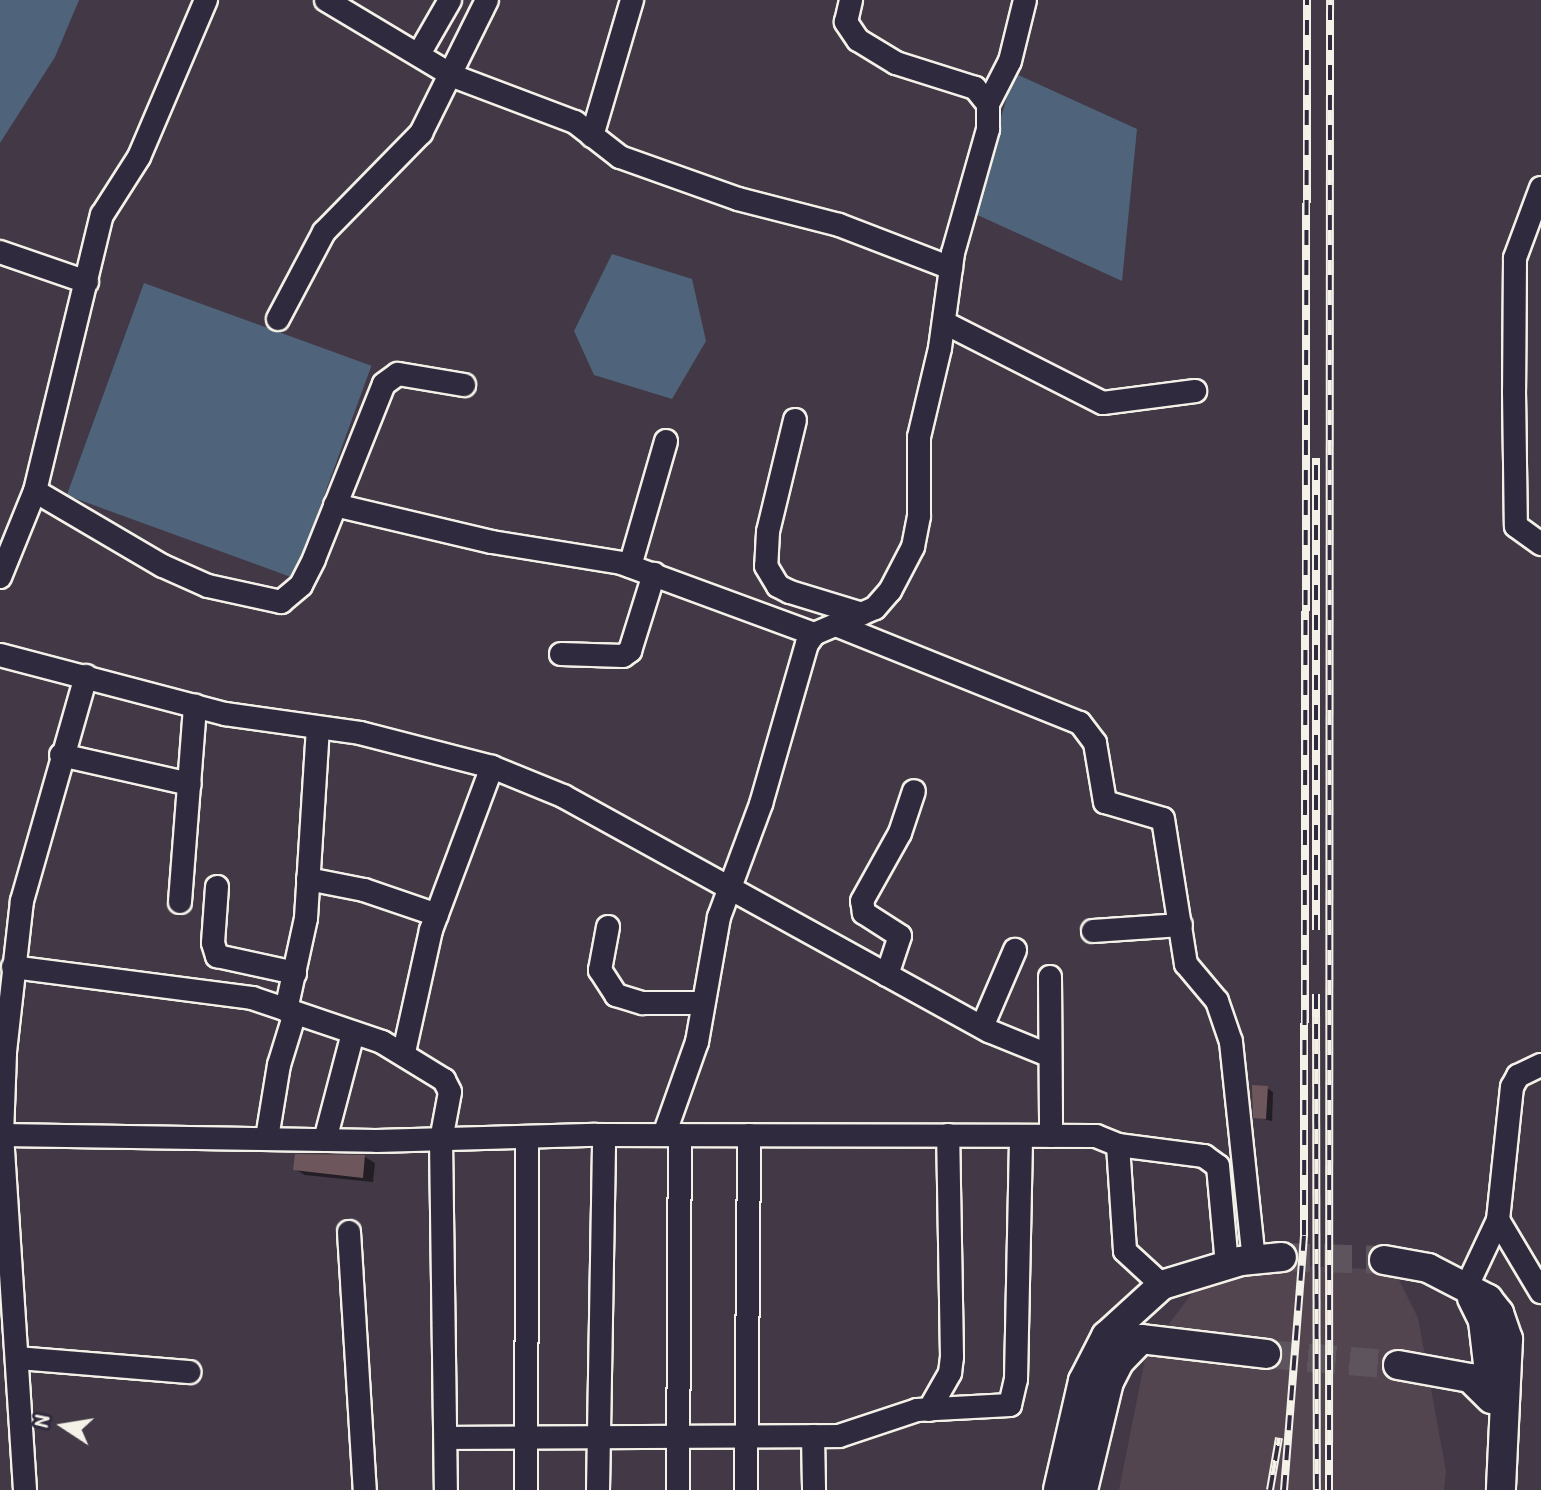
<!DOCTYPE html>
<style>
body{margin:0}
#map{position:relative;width:1541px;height:1490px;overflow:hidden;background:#423846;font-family:"Patrick Hand",sans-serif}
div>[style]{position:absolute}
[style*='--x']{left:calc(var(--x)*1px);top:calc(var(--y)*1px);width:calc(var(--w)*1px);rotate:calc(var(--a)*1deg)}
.built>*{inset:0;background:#524550}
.water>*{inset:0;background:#4f647a;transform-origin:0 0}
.shadow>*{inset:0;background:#0007}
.building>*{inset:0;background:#6d575c}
.major-tunnel>*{height:28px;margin-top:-14px;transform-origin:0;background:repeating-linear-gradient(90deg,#5d545e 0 28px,transparent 0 42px)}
.roads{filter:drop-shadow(2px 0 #f4f1e8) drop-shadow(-2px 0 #f4f1e8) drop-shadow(0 2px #f4f1e8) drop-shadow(0 -2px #f4f1e8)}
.minor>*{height:22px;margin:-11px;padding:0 11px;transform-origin:11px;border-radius:11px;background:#2f2a3d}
.major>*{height:28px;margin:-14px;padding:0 14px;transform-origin:14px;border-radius:14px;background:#2f2a3d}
.rail>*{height:8px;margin-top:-4px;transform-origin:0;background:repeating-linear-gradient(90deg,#2f2a3d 0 15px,#f4f1e8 0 30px);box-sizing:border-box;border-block:2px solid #f4f1e8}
span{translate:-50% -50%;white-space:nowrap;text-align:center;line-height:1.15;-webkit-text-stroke:6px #2f2a3d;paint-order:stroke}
.north{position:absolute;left:24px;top:1386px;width:80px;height:80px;-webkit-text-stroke:6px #2f2a3d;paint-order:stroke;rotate:282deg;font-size:22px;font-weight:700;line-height:32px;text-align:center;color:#f4f1e8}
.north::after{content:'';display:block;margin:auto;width:28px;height:36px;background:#f4f1e8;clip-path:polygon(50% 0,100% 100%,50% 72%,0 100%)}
</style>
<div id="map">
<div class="built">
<i style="clip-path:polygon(1279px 1265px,1394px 1270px,1418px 1318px,1446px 1471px,1444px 1490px,1119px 1490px,1146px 1354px,1206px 1275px)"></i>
</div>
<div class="water">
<i style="clip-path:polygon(0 0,79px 0,55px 57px,0 143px)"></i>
<i style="clip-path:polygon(1014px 73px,1137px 129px,1122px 281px,973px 213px)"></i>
<i style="clip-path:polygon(612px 254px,692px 279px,706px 341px,672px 399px,594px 375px,574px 331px)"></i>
<i style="left:144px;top:283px;width:242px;height:226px;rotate:20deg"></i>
</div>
<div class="shadow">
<i style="clip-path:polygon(1267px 1088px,1273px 1092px,1272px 1121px,1255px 1117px)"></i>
<i style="clip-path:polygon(297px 1156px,365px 1157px,375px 1163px,373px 1182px,305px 1175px,295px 1169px)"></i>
</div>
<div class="building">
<i style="clip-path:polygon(1252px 1085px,1268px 1086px,1266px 1119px,1253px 1118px)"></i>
<i style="clip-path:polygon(295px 1154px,365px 1155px,363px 1178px,293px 1170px)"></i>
</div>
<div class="major-tunnel">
<i style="--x:1282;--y:1257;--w:102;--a:1.7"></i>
<i style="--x:1266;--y:1354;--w:132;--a:4.8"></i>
</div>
<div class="roads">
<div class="minor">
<i style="--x:326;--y:0;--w:148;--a:30.9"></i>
<i style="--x:453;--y:76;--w:130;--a:20.7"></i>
<i style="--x:575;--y:122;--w:57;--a:37.9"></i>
<i style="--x:620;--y:157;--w:125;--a:19.6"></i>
<i style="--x:738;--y:199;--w:104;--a:14.4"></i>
<i style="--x:839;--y:225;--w:120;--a:21"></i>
<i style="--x:419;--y:54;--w:62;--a:-60.1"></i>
<i style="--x:988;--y:104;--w:48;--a:-62.9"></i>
<i style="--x:1010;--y:61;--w:63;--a:-76.2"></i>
<i style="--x:592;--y:136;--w:142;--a:-73.6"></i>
<i style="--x:1541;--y:188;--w:75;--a:110.4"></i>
<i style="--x:1515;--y:258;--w:133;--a:90.4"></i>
<i style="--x:1514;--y:391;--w:135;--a:89.2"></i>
<i style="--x:1516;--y:526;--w:31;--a:36"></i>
<i style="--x:0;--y:252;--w:92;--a:19"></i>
<i style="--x:278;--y:319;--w:98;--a:-62.1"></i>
<i style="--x:324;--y:232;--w:139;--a:-45.6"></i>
<i style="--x:421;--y:133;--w:148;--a:-63.6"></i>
<i style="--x:945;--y:323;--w:177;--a:26.9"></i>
<i style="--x:1103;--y:403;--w:93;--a:-7.4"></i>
<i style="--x:795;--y:420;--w:115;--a:103.6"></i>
<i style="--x:768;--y:532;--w:34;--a:93"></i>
<i style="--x:766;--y:566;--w:23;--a:59"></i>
<i style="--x:778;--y:586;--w:13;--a:27"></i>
<i style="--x:790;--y:592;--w:75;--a:17"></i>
<i style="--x:35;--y:491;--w:148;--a:30.4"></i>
<i style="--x:163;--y:566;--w:49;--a:24"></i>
<i style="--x:208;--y:586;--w:75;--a:12.4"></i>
<i style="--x:281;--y:602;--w:26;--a:-40"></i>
<i style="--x:301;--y:585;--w:29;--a:-63"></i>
<i style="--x:314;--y:559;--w:188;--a:-68.2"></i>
<i style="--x:384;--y:384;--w:17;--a:-36"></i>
<i style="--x:398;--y:374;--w:67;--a:9.5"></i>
<i style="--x:335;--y:505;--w:161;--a:13.3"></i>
<i style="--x:492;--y:542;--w:131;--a:9.2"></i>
<i style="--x:621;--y:563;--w:206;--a:20.2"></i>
<i style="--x:630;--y:566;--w:130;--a:-73.9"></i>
<i style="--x:0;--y:577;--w:93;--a:-67.9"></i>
<i style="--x:35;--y:491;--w:284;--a:-76.4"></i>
<i style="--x:102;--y:215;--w:69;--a:-57.5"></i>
<i style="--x:139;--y:157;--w:171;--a:-66.9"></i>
<i style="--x:836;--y:625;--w:263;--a:21.9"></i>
<i style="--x:1080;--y:723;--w:25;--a:53"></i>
<i style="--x:1095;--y:743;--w:60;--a:80.4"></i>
<i style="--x:1105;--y:802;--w:60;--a:16.3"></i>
<i style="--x:1163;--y:819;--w:147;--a:81"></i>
<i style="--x:1186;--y:964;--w:48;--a:50"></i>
<i style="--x:1217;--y:1001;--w:43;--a:71.1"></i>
<i style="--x:1231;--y:1042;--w:219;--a:84"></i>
<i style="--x:561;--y:654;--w:62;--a:1.8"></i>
<i style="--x:623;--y:656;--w:9;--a:-36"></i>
<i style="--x:630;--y:651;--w:81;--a:-72.7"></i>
<i style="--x:0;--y:655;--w:233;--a:14.7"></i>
<i style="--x:225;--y:714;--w:136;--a:8"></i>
<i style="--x:360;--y:733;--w:136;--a:14.4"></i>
<i style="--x:492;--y:767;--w:77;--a:22.2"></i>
<i style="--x:563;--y:796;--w:487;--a:28.9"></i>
<i style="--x:989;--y:1031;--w:64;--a:22.1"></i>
<i style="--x:61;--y:755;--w:132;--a:12.7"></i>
<i style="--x:308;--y:879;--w:57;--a:11.1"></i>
<i style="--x:364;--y:890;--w:77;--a:18.9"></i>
<i style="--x:217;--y:887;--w:56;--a:94.1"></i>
<i style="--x:213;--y:943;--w:14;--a:73"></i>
<i style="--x:217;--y:956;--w:80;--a:12.3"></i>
<i style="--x:180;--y:902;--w:197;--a:-85.6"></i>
<i style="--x:608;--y:927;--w:44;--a:100.5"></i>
<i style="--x:600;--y:970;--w:30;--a:57"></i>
<i style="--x:616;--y:995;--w:28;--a:17"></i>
<i style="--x:643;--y:1003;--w:60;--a:0"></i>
<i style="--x:1093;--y:931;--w:88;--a:-3.9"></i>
<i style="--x:13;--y:967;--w:241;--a:7.4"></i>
<i style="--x:252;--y:998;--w:137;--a:18.7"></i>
<i style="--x:382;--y:1042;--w:73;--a:31.5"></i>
<i style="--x:444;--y:1080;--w:13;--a:63"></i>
<i style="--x:450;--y:1092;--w:49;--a:100.6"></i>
<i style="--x:441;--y:1140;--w:350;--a:89.2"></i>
<i style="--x:887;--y:975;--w:41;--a:-71.6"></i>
<i style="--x:900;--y:936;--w:43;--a:-147.4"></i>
<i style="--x:864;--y:913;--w:12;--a:-99"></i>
<i style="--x:862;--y:901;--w:78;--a:-60.8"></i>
<i style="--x:900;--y:833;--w:44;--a:-71.6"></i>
<i style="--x:1050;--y:977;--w:159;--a:89.6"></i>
<i style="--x:286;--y:1010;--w:94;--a:-77.7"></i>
<i style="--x:306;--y:918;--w:189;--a:-86.4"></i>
<i style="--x:982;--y:1027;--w:84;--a:-66.8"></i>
<i style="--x:404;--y:1052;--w:125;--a:-77.5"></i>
<i style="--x:431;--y:930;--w:174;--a:-69.5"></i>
<i style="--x:2;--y:1135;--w:374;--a:0.9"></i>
<i style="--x:376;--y:1141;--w:220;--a:-1.6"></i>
<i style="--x:596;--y:1135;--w:500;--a:0.11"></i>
<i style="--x:1096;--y:1136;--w:24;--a:22"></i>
<i style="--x:1118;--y:1145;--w:106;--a:86.2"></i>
<i style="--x:1125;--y:1251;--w:50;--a:42.6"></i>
<i style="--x:664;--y:1135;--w:99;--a:-70.5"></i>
<i style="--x:697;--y:1042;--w:127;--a:-80"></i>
<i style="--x:719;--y:917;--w:121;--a:-69.6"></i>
<i style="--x:761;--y:804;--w:166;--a:-74"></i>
<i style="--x:807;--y:644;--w:12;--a:-55"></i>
<i style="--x:814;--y:634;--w:66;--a:-23.1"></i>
<i style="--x:875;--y:608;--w:23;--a:-49"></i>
<i style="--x:890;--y:591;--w:50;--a:-62.4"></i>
<i style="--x:913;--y:547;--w:32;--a:-79"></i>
<i style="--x:919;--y:516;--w:79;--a:-90"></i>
<i style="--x:919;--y:437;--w:91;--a:-76.7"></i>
<i style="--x:940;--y:348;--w:96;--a:-82.2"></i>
<i style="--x:953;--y:253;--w:129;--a:-74.2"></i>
<i style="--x:988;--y:129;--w:25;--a:-90"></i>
<i style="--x:988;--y:104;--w:21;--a:-129"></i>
<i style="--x:975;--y:88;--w:83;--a:-162.4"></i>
<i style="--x:896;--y:63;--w:44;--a:-148.8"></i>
<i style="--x:858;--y:40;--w:22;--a:-124"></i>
<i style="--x:846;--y:22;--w:23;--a:-77"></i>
<i style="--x:267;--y:1138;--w:74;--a:-80.7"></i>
<i style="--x:279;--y:1065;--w:54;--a:-72.9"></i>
<i style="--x:325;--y:1140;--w:111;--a:-75.3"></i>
<i style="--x:1118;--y:1145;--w:87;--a:7.3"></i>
<i style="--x:1204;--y:1156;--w:17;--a:36"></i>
<i style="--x:1218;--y:1166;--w:99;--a:84.8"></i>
<i style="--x:1498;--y:1220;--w:84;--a:59.2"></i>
<i style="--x:349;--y:1232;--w:258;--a:86.5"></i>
<i style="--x:1467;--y:1286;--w:73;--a:-64.8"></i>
<i style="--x:1498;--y:1220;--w:134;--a:-84"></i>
<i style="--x:1512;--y:1087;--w:13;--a:-61"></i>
<i style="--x:1518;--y:1076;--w:25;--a:-26"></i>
<i style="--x:18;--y:1358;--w:172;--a:4.7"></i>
<i style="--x:929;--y:1410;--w:43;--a:-60.4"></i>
<i style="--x:950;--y:1373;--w:16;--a:-83"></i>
<i style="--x:952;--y:1357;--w:222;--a:-91"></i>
<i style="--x:813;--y:1436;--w:54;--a:88.9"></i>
<i style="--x:446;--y:1438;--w:393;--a:-0.3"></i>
<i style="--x:839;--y:1436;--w:82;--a:-18.4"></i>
<i style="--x:917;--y:1410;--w:93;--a:-3.1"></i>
<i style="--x:1010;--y:1405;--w:27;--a:-77"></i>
<i style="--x:1016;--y:1379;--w:243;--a:-88.8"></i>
<i style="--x:25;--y:1490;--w:356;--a:-93.7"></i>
<i style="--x:2;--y:1135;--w:83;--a:-87.9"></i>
<i style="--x:5;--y:1052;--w:152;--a:-83.6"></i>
<i style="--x:22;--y:901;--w:234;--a:-74.1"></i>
<i style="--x:526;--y:1490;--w:353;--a:-89.8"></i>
<i style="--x:598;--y:1490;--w:355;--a:-89"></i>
<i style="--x:678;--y:1490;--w:355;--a:-89.7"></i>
<i style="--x:746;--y:1490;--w:355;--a:-89.5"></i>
</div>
<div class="major">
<i style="--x:1384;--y:1260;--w:45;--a:10.3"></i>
<i style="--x:1428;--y:1268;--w:68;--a:27.3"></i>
<i style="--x:1488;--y:1299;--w:18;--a:52"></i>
<i style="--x:1499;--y:1313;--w:28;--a:71"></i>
<i style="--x:1508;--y:1339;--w:151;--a:92.7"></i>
<i style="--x:1472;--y:1298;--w:25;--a:64"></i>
<i style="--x:1483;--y:1321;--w:68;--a:83.3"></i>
<i style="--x:1398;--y:1365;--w:73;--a:10.2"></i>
<i style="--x:1470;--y:1378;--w:30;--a:45"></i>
<i style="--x:1058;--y:1490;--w:112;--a:-77.1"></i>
<i style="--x:1083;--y:1381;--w:51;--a:-62.9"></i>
<i style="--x:1106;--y:1336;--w:76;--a:-42.3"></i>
<i style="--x:1162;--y:1285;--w:83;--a:-16.9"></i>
<i style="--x:1241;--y:1261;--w:41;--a:-5.6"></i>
<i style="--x:1083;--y:1490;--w:111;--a:-76.5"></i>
<i style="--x:1109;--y:1382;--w:22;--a:-63"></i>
<i style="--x:1119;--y:1362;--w:32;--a:-46"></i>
<i style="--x:1141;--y:1339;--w:126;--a:6.8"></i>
</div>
</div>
<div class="rail">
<i style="--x:1316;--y:930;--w:472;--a:-90"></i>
<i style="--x:1316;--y:994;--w:496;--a:89.9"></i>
<i style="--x:1270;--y:1490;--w:53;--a:-80.2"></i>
<i style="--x:1284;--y:1490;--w:256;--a:-85.5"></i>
<i style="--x:1304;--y:1235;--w:1235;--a:-89.86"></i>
<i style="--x:1329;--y:1490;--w:1490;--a:-89.96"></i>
</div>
<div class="north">N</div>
</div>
